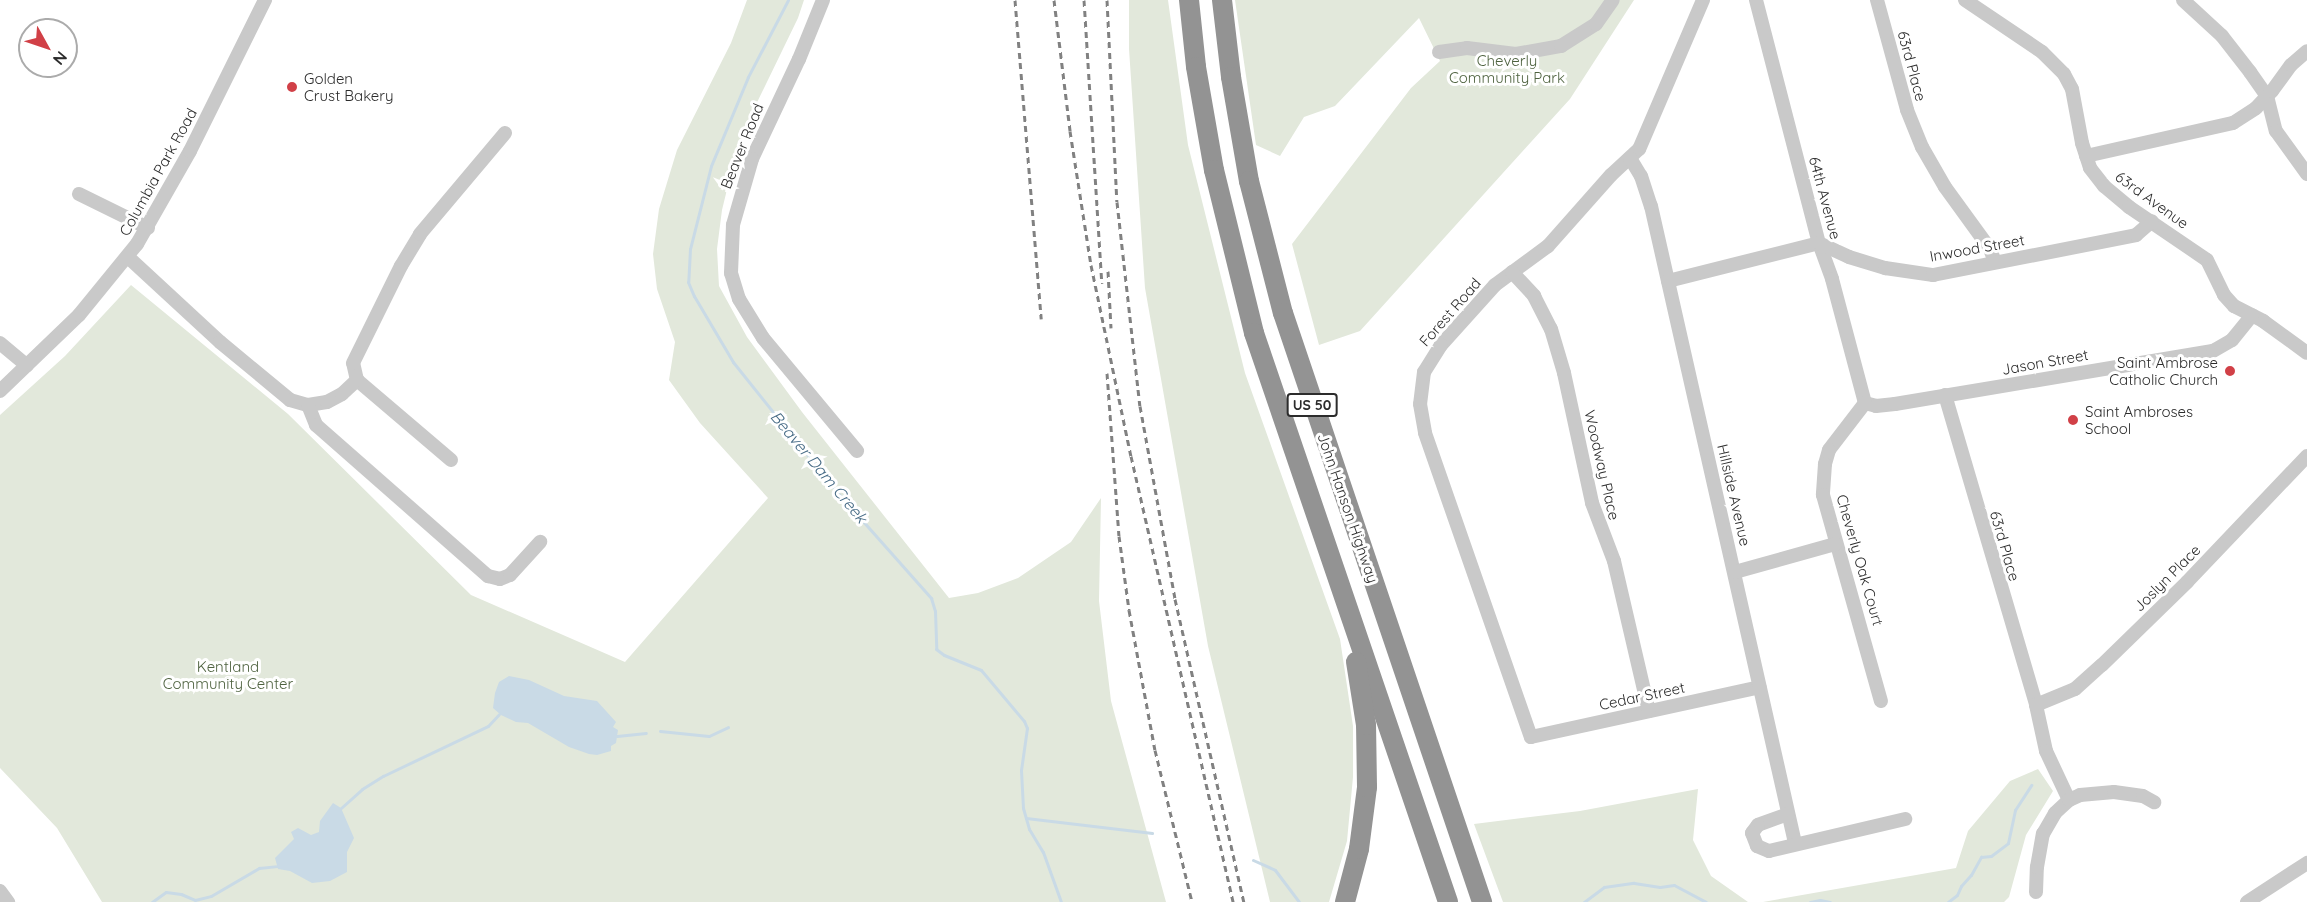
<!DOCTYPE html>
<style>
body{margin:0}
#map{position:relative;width:2307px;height:902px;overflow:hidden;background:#fff;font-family:Quicksand,sans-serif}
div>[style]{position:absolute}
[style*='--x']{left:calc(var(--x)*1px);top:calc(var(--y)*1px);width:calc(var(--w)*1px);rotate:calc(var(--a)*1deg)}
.green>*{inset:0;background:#e2e8db}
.water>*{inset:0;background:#c9dae6}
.stream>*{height:3px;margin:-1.5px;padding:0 1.5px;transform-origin:1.5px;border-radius:1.5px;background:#c9dae6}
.minor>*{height:14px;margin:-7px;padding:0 7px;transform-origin:7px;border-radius:7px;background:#c9c9c9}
.highway>*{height:20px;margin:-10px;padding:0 10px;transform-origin:10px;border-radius:10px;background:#939393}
.rail>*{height:3px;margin-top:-1.5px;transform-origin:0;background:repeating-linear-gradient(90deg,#818181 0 6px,transparent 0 10.5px)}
.dots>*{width:16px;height:16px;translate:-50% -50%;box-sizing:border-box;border:3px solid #fff;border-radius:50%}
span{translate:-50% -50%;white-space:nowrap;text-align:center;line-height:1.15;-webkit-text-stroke:6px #fff;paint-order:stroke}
.shield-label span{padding:2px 4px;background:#fff;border:2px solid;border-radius:4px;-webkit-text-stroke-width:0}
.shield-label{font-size:14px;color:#2c2c2c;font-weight:700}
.park-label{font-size:15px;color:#4e623f}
.street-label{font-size:15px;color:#2c2c2c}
.poi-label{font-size:15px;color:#2c2c2c}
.left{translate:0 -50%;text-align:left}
.right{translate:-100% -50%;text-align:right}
.water-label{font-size:16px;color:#446984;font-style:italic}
.north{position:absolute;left:18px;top:18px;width:60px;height:60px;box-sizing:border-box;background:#fff;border:2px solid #ababab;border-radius:50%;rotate:130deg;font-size:16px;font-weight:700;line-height:24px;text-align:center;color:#2c2c2c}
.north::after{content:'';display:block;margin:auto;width:21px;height:27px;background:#d14047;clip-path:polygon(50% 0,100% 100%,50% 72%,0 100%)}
</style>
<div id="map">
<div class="green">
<i style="clip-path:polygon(747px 0,804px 0,798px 18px,749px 119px,733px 165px,722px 210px,717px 249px,719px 286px,747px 337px,802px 412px,949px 598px,978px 593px,1018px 578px,1071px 542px,1101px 498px,1099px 601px,1111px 701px,1166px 902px,102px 902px,57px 828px,0 768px,0 415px,65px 356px,131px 285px,288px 414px,471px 595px,625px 662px,768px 498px,700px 423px,669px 380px,675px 342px,657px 289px,653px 254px,659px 209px,677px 150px,731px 43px)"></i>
<i style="clip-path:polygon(1129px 0,1168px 0,1188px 145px,1245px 373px,1340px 639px,1353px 726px,1353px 777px,1347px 841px,1329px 902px,1270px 902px,1208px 646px,1145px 288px,1129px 49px)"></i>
<i style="clip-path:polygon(1235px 0,1634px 0,1570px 99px,1360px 331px,1319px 345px,1292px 244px,1411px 88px,1440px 61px,1419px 18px,1335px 106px,1304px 117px,1280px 156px,1256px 145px)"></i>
<i style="clip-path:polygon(2038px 769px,2053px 791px,2026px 835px,2009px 897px,2004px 902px,1763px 902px,1956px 868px,1968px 831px,2010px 781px)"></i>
<i style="clip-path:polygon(1698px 789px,1693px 840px,1711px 876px,1748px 902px,1503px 902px,1474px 824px,1580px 811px)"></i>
</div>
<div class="water">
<i style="clip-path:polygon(509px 676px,529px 680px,564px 696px,597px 701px,616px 722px,613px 727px,618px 730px,616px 743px,611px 746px,611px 751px,597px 755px,589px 754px,569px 747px,528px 723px,516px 722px,501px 715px,493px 708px,495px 693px,499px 682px)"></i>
<i style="clip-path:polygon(333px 803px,341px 808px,354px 838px,347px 852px,347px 872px,330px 881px,312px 883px,290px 871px,278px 869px,275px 858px,294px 839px,291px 832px,298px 828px,311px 835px,319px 832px,320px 821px)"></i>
</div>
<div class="stream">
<i style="--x:788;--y:0;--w:87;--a:117.5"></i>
<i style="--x:748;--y:77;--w:96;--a:112.6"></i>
<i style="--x:711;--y:166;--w:86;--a:104.2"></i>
<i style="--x:690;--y:249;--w:33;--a:93"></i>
<i style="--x:688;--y:282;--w:15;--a:67"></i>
<i style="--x:694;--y:296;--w:77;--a:59.4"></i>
<i style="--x:733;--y:362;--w:166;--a:51.3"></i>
<i style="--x:837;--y:492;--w:142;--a:48.4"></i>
<i style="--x:931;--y:598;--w:14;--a:73"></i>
<i style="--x:935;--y:611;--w:38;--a:88"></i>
<i style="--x:936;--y:649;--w:10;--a:37"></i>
<i style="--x:944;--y:655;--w:40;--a:22"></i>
<i style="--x:981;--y:670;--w:67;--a:49.9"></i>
<i style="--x:1024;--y:721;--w:8;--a:67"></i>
<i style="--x:1027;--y:728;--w:42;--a:98.1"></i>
<i style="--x:1021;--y:770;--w:38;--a:87"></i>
<i style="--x:1023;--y:808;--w:22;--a:74"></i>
<i style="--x:1029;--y:829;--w:27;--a:59"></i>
<i style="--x:1043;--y:852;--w:53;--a:70.2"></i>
<i style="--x:660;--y:731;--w:49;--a:5.8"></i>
<i style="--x:709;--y:736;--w:21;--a:-25"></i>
<i style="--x:617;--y:736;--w:29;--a:-6"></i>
<i style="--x:341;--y:808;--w:28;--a:-42"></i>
<i style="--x:362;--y:789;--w:25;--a:-32"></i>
<i style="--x:383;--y:776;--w:116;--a:-25.5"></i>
<i style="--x:488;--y:726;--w:16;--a:-47"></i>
<i style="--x:1026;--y:818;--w:127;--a:6.8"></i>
<i style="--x:1253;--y:860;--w:24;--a:24"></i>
<i style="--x:1275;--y:870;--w:40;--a:53"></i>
<i style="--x:152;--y:902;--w:17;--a:-36"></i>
<i style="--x:166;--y:892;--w:15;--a:8"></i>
<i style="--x:181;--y:894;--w:15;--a:23"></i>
<i style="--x:195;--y:900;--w:16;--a:-14"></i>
<i style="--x:211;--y:896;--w:56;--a:-30.3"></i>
<i style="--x:259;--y:868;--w:18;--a:-6"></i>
<i style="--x:1584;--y:902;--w:25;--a:-37"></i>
<i style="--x:1604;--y:887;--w:30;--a:-8"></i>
<i style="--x:1634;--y:883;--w:26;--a:9"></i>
<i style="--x:1660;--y:887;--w:14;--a:-8"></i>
<i style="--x:1674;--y:885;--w:36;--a:28"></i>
<i style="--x:1810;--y:902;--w:10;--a:-11"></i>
<i style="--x:1820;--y:900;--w:10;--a:11"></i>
<i style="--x:1948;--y:902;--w:11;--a:-38"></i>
<i style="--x:1957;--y:895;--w:10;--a:-66"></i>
<i style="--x:1961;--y:886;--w:15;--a:-48"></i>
<i style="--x:1971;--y:875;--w:21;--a:-61"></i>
<i style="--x:1981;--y:857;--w:10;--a:-6"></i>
<i style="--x:1991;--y:856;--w:21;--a:-37"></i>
<i style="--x:2008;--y:843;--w:34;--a:-78"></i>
<i style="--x:2015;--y:810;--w:30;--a:-57"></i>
</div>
<div class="minor">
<i style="--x:823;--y:0;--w:64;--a:112.1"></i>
<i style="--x:799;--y:59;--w:110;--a:115.2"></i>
<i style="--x:752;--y:159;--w:69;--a:106.1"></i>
<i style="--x:733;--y:225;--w:48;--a:92.4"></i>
<i style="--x:731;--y:273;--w:27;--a:73"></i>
<i style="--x:739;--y:299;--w:46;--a:58.4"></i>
<i style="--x:763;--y:338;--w:147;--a:50.2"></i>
<i style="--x:1703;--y:0;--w:162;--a:113.2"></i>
<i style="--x:1639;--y:149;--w:38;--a:137"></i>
<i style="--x:1611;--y:175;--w:95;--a:131.6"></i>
<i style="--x:1548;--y:246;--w:66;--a:143.7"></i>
<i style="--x:1495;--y:285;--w:81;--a:132"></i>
<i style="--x:1441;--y:345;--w:32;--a:122"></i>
<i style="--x:1424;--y:372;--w:32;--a:97"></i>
<i style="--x:1420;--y:404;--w:29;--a:80"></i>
<i style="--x:1425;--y:433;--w:322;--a:70.8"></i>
<i style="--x:1531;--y:737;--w:234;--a:-12.3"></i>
<i style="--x:1756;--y:0;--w:251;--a:75.5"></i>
<i style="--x:1819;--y:243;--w:38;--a:70"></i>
<i style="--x:1832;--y:279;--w:128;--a:75.1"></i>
<i style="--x:1877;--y:0;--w:114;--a:74.7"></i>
<i style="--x:1907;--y:110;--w:40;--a:68"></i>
<i style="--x:1922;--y:147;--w:46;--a:60.1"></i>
<i style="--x:1945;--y:187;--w:77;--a:54"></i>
<i style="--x:1990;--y:249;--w:14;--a:69"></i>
<i style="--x:1965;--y:0;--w:93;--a:34"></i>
<i style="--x:2042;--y:52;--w:31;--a:45"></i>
<i style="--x:2064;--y:74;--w:17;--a:62"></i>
<i style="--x:2072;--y:89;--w:55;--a:79.5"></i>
<i style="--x:2082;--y:143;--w:26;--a:72"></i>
<i style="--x:2090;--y:168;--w:23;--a:52"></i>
<i style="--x:2104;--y:186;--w:33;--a:40"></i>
<i style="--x:2129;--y:207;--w:94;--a:34.2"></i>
<i style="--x:2207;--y:260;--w:39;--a:64"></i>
<i style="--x:2224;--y:295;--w:15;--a:48"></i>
<i style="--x:2234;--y:306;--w:33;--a:27"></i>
<i style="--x:2263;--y:321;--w:54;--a:36"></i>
<i style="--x:2183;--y:0;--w:53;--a:42.7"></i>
<i style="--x:2222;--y:36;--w:46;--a:52.1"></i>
<i style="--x:2250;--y:72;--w:29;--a:55"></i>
<i style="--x:2267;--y:96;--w:36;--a:76"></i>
<i style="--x:2276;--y:131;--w:53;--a:54.2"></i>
<i style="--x:1439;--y:52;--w:28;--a:-8"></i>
<i style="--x:1467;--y:48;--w:49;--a:7"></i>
<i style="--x:1516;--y:54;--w:46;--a:-10.1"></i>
<i style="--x:1561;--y:46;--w:41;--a:-32.2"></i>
<i style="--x:1596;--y:24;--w:29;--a:-55"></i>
<i style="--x:2086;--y:156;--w:151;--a:-12.7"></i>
<i style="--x:2233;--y:123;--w:27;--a:-33"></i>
<i style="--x:2256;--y:108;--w:23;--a:-47"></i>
<i style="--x:2272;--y:91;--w:32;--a:-54"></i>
<i style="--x:2291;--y:65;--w:21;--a:-41"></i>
<i style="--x:1630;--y:158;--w:21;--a:59"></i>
<i style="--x:1641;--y:176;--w:32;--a:72"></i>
<i style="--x:1651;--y:206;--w:653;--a:77.26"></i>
<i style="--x:79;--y:194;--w:77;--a:26.2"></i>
<i style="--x:128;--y:257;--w:125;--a:42.7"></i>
<i style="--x:220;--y:342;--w:91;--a:39.6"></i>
<i style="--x:290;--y:400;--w:19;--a:16"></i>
<i style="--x:308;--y:405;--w:19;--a:-9"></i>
<i style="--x:327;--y:402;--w:17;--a:-28"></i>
<i style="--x:342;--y:394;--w:21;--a:-43"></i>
<i style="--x:1512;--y:272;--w:33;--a:47"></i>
<i style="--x:1534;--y:296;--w:37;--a:63"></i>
<i style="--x:1551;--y:329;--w:46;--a:73.5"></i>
<i style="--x:1564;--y:373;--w:133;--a:77.8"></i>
<i style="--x:1592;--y:503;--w:62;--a:69.2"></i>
<i style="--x:1614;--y:561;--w:154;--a:76.9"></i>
<i style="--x:1668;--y:281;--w:156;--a:-14.1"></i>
<i style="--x:1819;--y:243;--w:33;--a:25"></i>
<i style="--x:1849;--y:257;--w:38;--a:17"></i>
<i style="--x:1885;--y:268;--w:49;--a:8.3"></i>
<i style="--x:1933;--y:275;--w:207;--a:-11.1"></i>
<i style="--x:2136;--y:235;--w:21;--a:-41"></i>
<i style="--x:0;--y:343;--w:35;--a:40"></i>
<i style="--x:0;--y:391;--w:110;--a:-43.9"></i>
<i style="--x:79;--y:315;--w:92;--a:-50.8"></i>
<i style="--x:137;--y:244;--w:107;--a:-60.3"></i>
<i style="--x:190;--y:151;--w:169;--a:-63.6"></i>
<i style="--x:1945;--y:395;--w:323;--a:73.6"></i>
<i style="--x:2036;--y:705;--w:47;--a:77.7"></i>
<i style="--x:2046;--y:751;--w:54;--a:64.9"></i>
<i style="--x:1865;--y:403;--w:11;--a:15"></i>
<i style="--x:1876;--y:406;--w:19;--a:-6"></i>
<i style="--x:1895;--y:404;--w:322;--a:-9.5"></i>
<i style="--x:2213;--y:351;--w:22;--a:-30"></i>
<i style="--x:2232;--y:340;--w:32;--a:-51"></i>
<i style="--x:1865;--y:403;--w:59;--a:127.5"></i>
<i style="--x:1829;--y:450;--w:15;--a:106"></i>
<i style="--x:1825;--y:464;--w:31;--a:94"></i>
<i style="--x:1823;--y:495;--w:214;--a:74.3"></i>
<i style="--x:308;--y:405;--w:22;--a:68"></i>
<i style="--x:316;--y:425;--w:229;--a:41.3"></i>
<i style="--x:488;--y:576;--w:12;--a:14"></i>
<i style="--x:500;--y:579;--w:11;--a:-22"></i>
<i style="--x:510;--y:575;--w:45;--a:-47.7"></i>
<i style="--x:451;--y:460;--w:123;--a:-139.6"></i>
<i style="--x:357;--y:380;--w:17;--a:-103"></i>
<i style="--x:353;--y:363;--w:108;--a:-63.7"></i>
<i style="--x:401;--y:266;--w:37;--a:-59"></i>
<i style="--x:420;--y:234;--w:132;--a:-49.9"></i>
<i style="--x:1735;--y:572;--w:104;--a:-15.6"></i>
<i style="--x:2036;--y:705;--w:42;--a:-22.3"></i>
<i style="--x:2075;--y:689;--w:36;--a:-42"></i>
<i style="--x:2102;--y:665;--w:119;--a:-44.3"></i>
<i style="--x:2187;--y:582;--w:174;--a:-46.4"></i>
<i style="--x:1788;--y:814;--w:32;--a:160"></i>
<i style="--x:1758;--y:825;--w:10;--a:127"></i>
<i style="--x:1752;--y:833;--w:14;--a:69"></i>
<i style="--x:1757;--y:846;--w:13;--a:23"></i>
<i style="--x:1769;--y:851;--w:140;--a:-13.2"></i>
<i style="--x:0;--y:891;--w:14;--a:54"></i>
<i style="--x:2036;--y:892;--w:25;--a:-88"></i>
<i style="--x:2037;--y:867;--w:34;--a:-80"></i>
<i style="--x:2043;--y:834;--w:24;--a:-60"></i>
<i style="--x:2055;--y:813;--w:19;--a:-43"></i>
<i style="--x:2069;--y:800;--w:12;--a:-24"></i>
<i style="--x:2080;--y:795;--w:34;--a:-5"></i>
<i style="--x:2114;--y:792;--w:29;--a:8"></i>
<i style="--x:2143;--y:796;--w:13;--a:29"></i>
<i style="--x:2247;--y:902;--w:72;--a:-33"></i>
</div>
<div class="highway">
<i style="--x:1189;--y:0;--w:67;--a:84"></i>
<i style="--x:1196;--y:67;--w:105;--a:80.1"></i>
<i style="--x:1214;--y:170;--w:168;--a:76.2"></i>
<i style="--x:1254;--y:333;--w:601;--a:71.17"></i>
<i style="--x:1222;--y:0;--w:78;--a:83.3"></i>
<i style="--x:1231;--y:77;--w:106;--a:80.2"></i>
<i style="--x:1249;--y:181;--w:136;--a:75.6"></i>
<i style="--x:1283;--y:313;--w:622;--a:71.33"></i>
<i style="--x:1345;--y:902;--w:55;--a:-75.2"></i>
<i style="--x:1359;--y:849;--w:63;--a:-82.6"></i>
<i style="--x:1367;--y:787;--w:62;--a:-90.9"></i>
<i style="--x:1366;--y:725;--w:64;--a:-99"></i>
</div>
<div class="rail">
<i style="--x:1015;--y:0;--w:320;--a:85.3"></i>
<i style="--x:1054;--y:0;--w:132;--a:83"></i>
<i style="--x:1070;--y:131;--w:136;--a:81.1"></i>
<i style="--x:1091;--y:265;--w:195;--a:78.2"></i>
<i style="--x:1131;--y:456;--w:458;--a:77.1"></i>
<i style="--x:1084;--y:0;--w:284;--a:86.4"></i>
<i style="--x:1107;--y:0;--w:202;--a:87.2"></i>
<i style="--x:1117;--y:202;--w:205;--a:83.6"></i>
<i style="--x:1140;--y:406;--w:196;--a:79.7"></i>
<i style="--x:1175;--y:599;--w:311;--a:77.2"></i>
<i style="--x:1108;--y:271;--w:57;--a:87"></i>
<i style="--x:1107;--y:373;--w:163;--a:85.8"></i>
<i style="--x:1119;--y:536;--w:75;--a:82.3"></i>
<i style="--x:1129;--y:610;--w:142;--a:79.5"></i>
<i style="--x:1155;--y:750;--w:156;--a:76.3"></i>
</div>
<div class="dots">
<i style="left:292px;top:87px;background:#d14047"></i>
<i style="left:2230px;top:371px;background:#d14047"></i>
<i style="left:2073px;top:420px;background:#d14047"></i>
</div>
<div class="shield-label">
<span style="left:1312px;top:405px">US 50</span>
</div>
<div class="park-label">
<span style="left:1507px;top:69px">Cheverly<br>Community Park</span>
<span style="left:228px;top:675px">Kentland<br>Community Center</span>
</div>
<div class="street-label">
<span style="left:1912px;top:66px;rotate:75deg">63rd Place</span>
<span style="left:742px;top:146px;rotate:-68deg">Beaver Road</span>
<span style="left:158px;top:172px;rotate:-61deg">Columbia Park Road</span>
<span style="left:1825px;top:198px;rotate:75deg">64th Avenue</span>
<span style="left:2152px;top:200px;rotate:36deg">63rd Avenue</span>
<span style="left:1977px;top:248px;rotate:-10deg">Inwood Street</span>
<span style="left:1450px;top:312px;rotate:-49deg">Forest Road</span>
<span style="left:2045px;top:362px;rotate:-10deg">Jason Street</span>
<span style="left:1602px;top:465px;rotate:77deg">Woodway Place</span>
<span style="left:1734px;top:495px;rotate:77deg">Hillside Avenue</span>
<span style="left:1348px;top:508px;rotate:71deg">John Hanson Highway</span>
<span style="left:2005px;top:546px;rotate:74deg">63rd Place</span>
<span style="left:1860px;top:560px;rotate:74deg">Cheverly Oak Court</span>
<span style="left:2167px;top:578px;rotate:-45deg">Joslyn Place</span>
<span style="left:1642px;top:696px;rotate:-12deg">Cedar Street</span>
</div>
<div class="poi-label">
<span class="left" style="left:304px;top:87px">Golden<br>Crust Bakery</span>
<span class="right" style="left:2218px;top:371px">Saint Ambrose<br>Catholic Church</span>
<span class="left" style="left:2085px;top:420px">Saint Ambroses<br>School</span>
</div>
<div class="water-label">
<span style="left:819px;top:467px;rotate:50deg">Beaver Dam Creek</span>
</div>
<div class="north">N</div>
</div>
